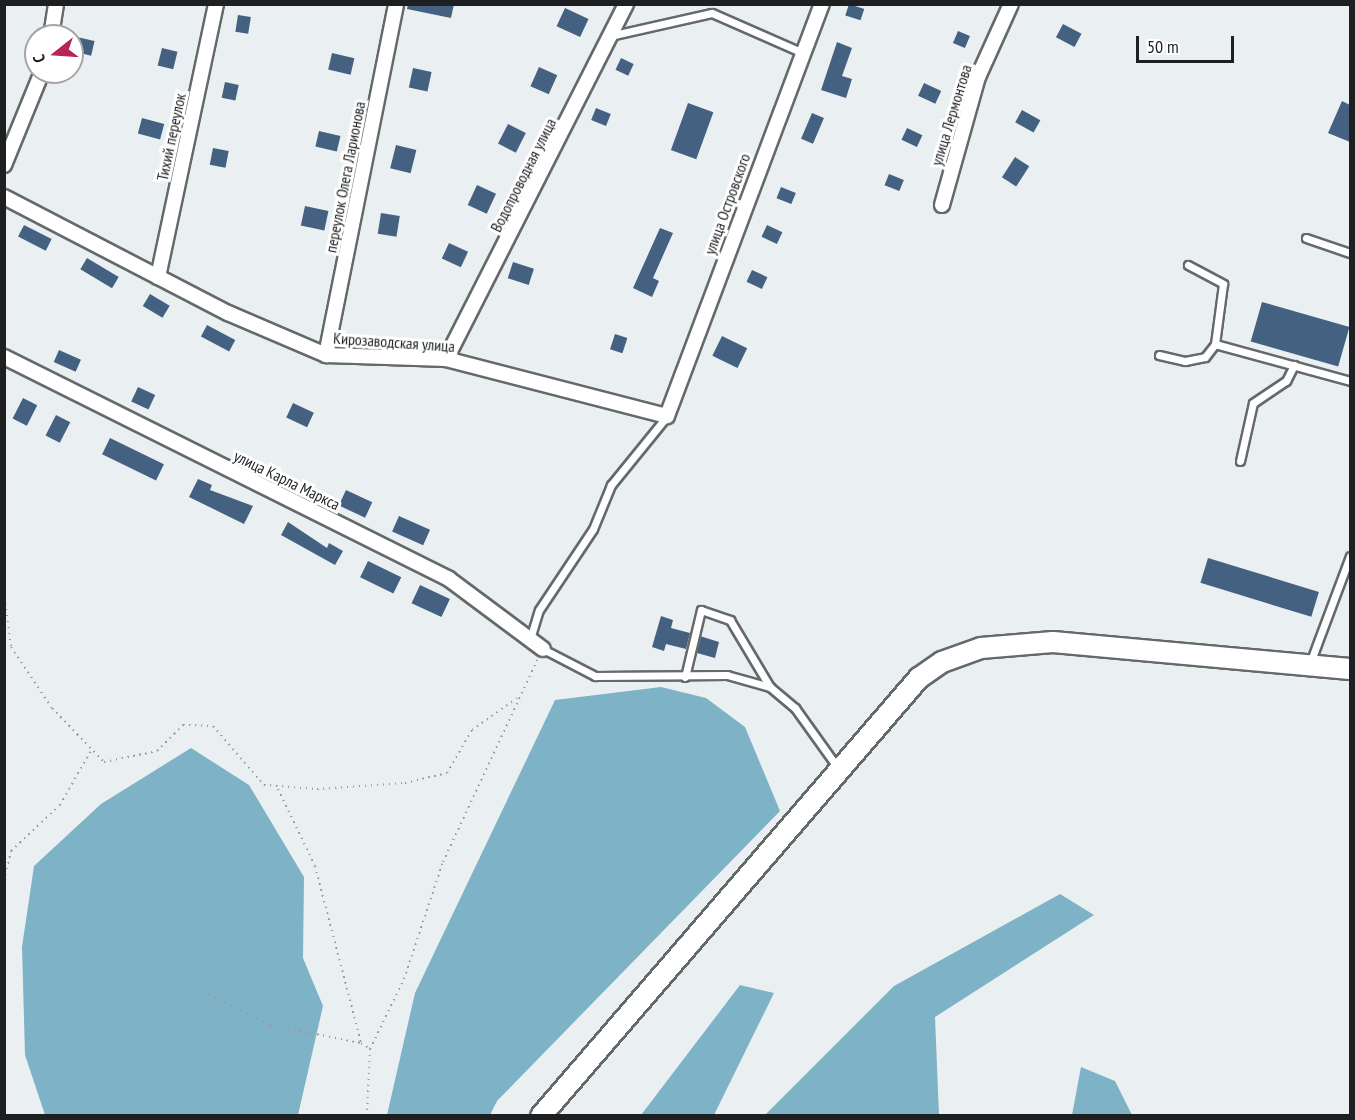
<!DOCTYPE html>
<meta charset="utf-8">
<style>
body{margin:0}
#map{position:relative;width:1355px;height:1120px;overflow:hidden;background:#eaf0f2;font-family:"PT Sans Narrow",sans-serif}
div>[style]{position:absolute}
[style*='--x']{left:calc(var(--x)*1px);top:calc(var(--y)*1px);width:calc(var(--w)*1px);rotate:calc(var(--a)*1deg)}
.forest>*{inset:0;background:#7eb2c6}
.building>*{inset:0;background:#456182;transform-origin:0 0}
.path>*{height:2px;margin-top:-1px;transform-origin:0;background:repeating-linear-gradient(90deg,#989c9e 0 1.5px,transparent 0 6px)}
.roads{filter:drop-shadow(2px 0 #64696b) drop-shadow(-2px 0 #64696b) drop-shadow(0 2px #64696b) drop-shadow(0 -2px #64696b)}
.lane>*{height:7px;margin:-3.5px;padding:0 3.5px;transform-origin:3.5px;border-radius:3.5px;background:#fff}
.street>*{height:14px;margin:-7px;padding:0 7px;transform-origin:7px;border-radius:7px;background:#fff}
.secondary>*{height:20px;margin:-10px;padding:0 10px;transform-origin:10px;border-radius:10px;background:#fff}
span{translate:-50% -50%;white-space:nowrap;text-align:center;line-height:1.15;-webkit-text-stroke:6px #fff;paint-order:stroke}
.street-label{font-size:16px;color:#1d1f20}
.frame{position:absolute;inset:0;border:6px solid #1d1f20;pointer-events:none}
.north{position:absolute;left:24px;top:24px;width:60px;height:60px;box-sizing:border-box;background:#fff;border:2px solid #a5a5a6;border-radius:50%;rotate:253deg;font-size:16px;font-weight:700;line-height:24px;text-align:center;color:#1d1f20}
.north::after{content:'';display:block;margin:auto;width:21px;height:27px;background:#b62652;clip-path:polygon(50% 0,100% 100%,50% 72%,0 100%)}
.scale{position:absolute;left:1136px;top:36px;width:98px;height:27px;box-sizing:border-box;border:3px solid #1d1f20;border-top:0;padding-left:8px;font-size:18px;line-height:21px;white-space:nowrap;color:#1d1f20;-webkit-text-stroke:4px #fff;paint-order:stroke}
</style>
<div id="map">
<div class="forest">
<i style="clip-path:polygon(661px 687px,706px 698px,745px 727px,780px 811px,497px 1101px,490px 1115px,387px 1115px,415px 993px,555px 700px)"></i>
<i style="clip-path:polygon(191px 748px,249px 785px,304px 877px,303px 958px,323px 1006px,298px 1115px,45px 1115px,25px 1055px,22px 947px,34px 866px,101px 804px)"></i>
<i style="clip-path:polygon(1060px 894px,1094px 915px,935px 1017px,939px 1115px,765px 1115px,894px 986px)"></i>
<i style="clip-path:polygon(740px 985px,774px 993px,714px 1115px,641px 1115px)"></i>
<i style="clip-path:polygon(1081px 1067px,1115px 1081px,1132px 1115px,1072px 1115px)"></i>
</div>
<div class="building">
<i style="clip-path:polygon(408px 4px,454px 4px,451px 18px,407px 9px)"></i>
<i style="left:849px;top:4px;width:16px;height:12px;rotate:18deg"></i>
<i style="left:565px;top:8px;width:26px;height:20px;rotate:25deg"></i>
<i style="left:238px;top:15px;width:13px;height:17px;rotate:9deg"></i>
<i style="left:1063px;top:24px;width:21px;height:15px;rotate:28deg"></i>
<i style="left:958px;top:31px;width:13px;height:13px;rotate:23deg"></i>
<i style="left:77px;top:37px;width:18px;height:15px;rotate:13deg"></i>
<i style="clip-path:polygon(837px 42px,852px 48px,842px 76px,852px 79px,846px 98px,821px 90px)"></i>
<i style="left:162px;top:48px;width:16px;height:18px;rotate:14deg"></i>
<i style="left:332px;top:53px;width:23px;height:17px;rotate:13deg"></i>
<i style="left:621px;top:58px;width:14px;height:13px;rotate:25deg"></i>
<i style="left:539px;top:67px;width:20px;height:21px;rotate:24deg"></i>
<i style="left:413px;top:68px;width:19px;height:20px;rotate:12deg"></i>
<i style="left:225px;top:82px;width:14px;height:16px;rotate:12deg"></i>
<i style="left:924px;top:83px;width:19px;height:14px;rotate:25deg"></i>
<i style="clip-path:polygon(1342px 101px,1350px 105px,1350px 142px,1328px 133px)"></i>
<i style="left:688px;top:103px;width:27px;height:50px;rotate:20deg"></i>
<i style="left:596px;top:108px;width:16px;height:13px;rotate:22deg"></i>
<i style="left:1022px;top:110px;width:21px;height:14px;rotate:29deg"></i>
<i style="left:812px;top:113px;width:13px;height:28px;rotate:23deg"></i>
<i style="left:142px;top:118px;width:23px;height:16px;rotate:15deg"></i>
<i style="left:508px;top:124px;width:20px;height:22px;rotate:27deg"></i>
<i style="left:907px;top:128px;width:17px;height:13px;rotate:25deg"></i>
<i style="left:319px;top:131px;width:22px;height:16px;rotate:13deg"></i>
<i style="left:396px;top:145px;width:21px;height:24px;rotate:14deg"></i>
<i style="left:213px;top:148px;width:16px;height:17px;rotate:11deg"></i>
<i style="left:1015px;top:157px;width:17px;height:24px;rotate:33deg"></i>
<i style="left:889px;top:174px;width:16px;height:12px;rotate:22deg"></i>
<i style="left:477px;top:185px;width:21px;height:22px;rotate:25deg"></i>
<i style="left:781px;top:187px;width:16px;height:12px;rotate:22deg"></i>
<i style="left:305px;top:206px;width:24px;height:20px;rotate:12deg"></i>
<i style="left:381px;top:213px;width:19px;height:21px;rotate:9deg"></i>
<i style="left:24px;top:225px;width:31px;height:13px;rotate:27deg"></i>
<i style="left:767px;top:225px;width:17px;height:13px;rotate:25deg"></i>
<i style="clip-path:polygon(660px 228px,673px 233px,653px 278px,659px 281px,652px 297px,633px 288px)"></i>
<i style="left:449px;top:243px;width:21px;height:17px;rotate:25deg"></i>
<i style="left:87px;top:258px;width:37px;height:13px;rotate:31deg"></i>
<i style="left:513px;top:262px;width:22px;height:17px;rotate:18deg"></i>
<i style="left:752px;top:270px;width:17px;height:13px;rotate:25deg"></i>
<i style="left:150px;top:294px;width:23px;height:14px;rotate:31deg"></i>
<i style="left:1262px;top:302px;width:91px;height:41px;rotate:16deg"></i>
<i style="left:207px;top:325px;width:32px;height:13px;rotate:28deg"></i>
<i style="left:615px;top:334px;width:13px;height:16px;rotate:18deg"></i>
<i style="left:722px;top:336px;width:28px;height:22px;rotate:26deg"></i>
<i style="left:59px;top:350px;width:24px;height:13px;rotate:24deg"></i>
<i style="left:138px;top:387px;width:19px;height:16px;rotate:25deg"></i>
<i style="left:23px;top:398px;width:16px;height:23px;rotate:27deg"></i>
<i style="left:293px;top:403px;width:23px;height:16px;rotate:25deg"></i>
<i style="left:56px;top:415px;width:16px;height:23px;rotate:27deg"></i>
<i style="left:110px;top:438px;width:60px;height:18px;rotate:26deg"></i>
<i style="clip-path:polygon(198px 479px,212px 485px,210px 490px,253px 506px,244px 524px,189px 497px)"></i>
<i style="left:346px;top:490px;width:29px;height:17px;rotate:25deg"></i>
<i style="left:399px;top:516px;width:34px;height:17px;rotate:24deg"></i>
<i style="clip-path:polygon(288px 522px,327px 548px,329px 543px,343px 551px,335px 565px,281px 535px)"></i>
<i style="left:1208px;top:558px;width:116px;height:26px;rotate:17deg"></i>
<i style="left:368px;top:561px;width:37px;height:18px;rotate:26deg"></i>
<i style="left:420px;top:585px;width:33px;height:20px;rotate:25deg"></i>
<i style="clip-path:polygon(661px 616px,673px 620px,671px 628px,690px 633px,686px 649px,666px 644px,664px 651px,652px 647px)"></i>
<i style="clip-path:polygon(700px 636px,719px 642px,715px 658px,697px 653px)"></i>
</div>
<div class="path">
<i style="--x:4;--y:591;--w:56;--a:82.9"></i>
<i style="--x:11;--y:647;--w:73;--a:56.1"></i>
<i style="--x:52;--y:708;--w:75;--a:46.1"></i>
<i style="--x:104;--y:762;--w:54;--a:-11.7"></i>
<i style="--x:157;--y:751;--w:37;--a:-45"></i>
<i style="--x:183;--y:725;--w:30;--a:2"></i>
<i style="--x:213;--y:726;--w:78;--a:49.2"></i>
<i style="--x:264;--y:785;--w:53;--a:4.3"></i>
<i style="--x:317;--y:789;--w:88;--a:-3.9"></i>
<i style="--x:405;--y:783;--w:43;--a:-13.4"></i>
<i style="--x:447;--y:773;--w:50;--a:-59.8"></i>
<i style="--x:472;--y:730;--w:55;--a:-35.4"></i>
<i style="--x:278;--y:789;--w:85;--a:64.3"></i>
<i style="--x:315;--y:866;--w:183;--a:75.4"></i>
<i style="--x:361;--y:1043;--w:11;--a:34"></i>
<i style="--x:4;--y:881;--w:31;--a:-77"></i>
<i style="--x:11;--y:851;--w:67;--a:-43.2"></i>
<i style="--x:60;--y:805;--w:64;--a:-60.3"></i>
<i style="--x:209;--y:994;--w:68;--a:26.9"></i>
<i style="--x:270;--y:1025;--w:93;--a:11.2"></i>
<i style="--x:367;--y:1116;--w:67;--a:-87.4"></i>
<i style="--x:370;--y:1049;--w:78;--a:-64.1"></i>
<i style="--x:404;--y:979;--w:123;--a:-71.6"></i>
<i style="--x:443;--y:862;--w:223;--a:-65"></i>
</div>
<div class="roads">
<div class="lane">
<i style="--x:614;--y:35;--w:100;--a:-12.7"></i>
<i style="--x:712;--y:13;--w:97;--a:23.7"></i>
<i style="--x:1306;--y:238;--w:46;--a:18.8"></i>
<i style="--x:1188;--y:265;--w:40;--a:28"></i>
<i style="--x:1223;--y:284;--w:61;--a:97.6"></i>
<i style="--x:1159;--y:355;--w:27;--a:13"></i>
<i style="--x:1185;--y:361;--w:20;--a:-11"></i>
<i style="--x:1205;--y:357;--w:16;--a:-52"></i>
<i style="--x:1215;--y:344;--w:140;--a:15.3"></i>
<i style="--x:1240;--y:461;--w:59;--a:-77.4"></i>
<i style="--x:1253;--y:403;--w:40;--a:-34"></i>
<i style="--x:1286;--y:381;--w:18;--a:-63"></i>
<i style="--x:530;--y:639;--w:30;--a:-73"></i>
<i style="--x:539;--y:610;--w:97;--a:-56.3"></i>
<i style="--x:593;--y:529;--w:48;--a:-67.8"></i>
<i style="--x:611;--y:485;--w:89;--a:-50.9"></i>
<i style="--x:543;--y:649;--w:59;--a:27.4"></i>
<i style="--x:595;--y:676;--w:132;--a:-0.4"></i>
<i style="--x:727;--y:675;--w:45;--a:15.6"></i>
<i style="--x:770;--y:687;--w:33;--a:40"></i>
<i style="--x:795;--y:708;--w:74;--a:54.4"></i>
<i style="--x:1310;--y:663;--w:114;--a:-69.5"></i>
<i style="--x:685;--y:677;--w:69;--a:-76.6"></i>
<i style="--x:701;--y:610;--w:31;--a:19"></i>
<i style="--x:730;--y:620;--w:78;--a:59.2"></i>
</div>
<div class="street">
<i style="--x:51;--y:36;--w:32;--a:-81"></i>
<i style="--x:4;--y:165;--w:100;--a:-67.8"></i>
<i style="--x:4;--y:197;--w:252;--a:27.4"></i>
<i style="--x:228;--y:313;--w:107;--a:23.2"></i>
<i style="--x:326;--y:355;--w:120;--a:1.9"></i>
<i style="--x:446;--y:359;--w:228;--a:14.5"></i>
<i style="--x:667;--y:416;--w:440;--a:-69.4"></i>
<i style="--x:942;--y:205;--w:133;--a:-74.3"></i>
<i style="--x:978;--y:77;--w:80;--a:-65.7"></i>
<i style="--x:158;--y:277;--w:279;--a:-78"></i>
<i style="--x:326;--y:355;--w:358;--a:-78.7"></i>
<i style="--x:4;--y:357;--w:497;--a:26.5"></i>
<i style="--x:449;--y:579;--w:117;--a:36.7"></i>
<i style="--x:446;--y:359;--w:398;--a:-63.1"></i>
</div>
<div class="secondary">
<i style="--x:541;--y:1116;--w:579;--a:-49.21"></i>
<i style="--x:919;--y:678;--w:28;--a:-35"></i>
<i style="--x:942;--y:662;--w:41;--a:-19.7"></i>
<i style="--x:981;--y:648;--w:72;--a:-4.8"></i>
<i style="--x:1053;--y:642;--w:298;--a:5.2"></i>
</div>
</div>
<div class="street-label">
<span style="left:951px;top:115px;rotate:-73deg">улица Лермонтова</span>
<span style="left:171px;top:137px;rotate:-78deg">Тихий переулок</span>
<span style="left:523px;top:175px;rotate:-63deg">Водопроводная улица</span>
<span style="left:345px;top:177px;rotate:-79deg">переулок Олега Ларионова</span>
<span style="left:727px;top:204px;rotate:-70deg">улица Островского</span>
<span style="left:394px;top:342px;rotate:4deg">Кирозаводская улица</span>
<span style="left:287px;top:480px;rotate:26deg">улица Карла Маркса</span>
</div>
<div class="frame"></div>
<div class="north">С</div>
<div class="scale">50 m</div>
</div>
